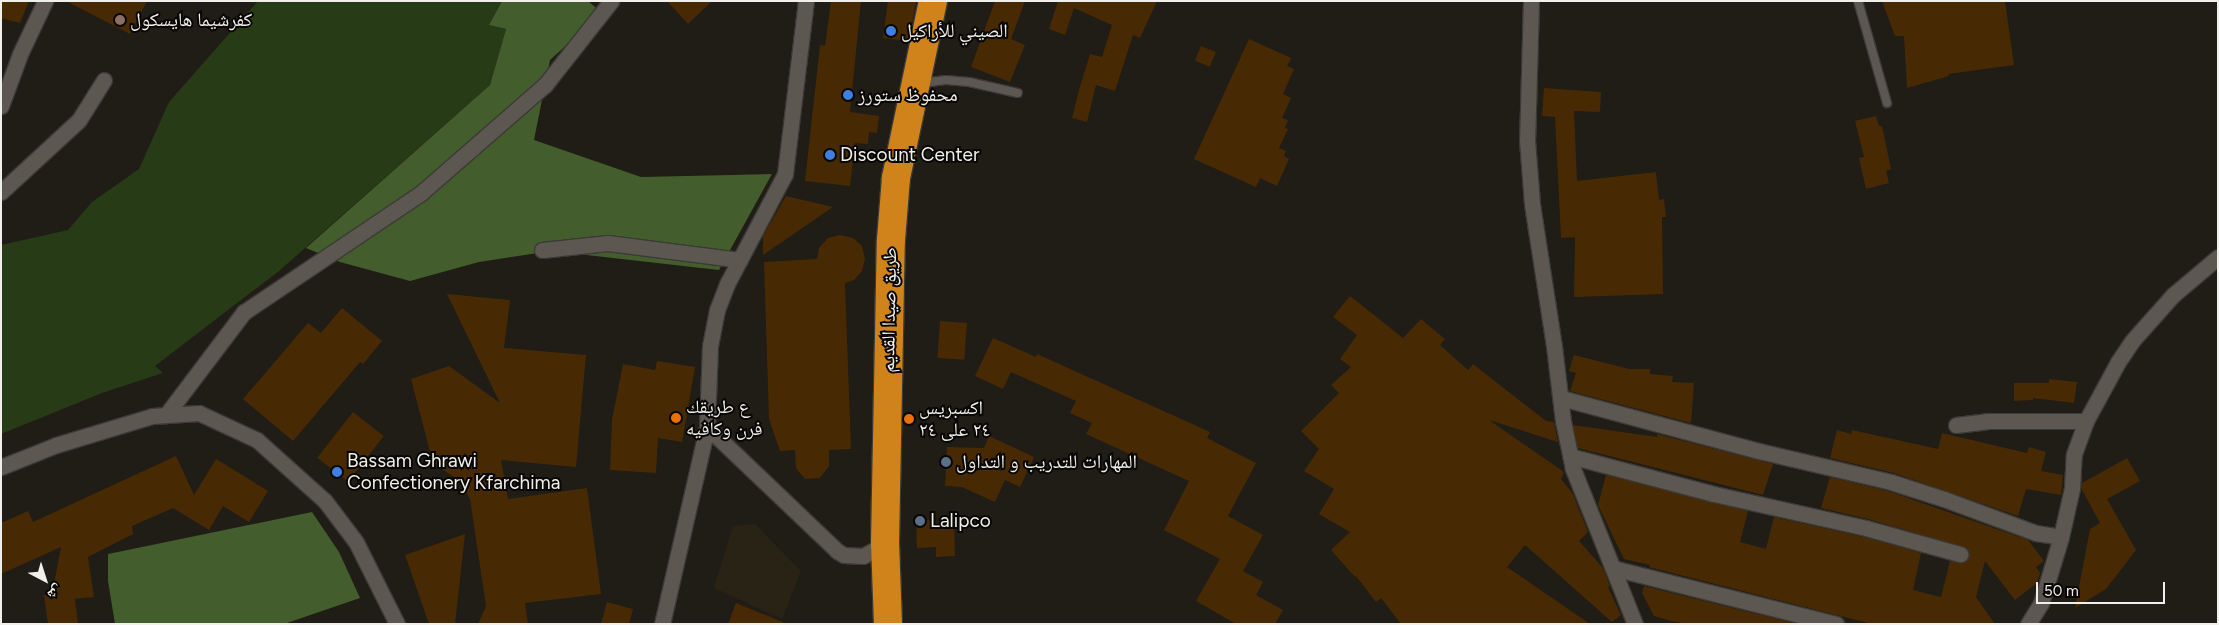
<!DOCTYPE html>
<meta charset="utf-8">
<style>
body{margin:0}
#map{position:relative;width:2219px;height:625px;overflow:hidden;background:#201c16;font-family:Figtree,"Noto Naskh Arabic",sans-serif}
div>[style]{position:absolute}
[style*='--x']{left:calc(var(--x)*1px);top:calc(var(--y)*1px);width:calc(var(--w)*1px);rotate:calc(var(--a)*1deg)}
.built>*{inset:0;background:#292316}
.green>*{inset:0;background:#273b16}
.forest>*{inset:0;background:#435e2c}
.building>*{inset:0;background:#472a04;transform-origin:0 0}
.roads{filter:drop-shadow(1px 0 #3c3a36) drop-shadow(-1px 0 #3c3a36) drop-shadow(0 1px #3c3a36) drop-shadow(0 -1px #3c3a36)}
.lane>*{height:8px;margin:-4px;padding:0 4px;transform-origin:4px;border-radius:4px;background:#5c5851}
.street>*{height:15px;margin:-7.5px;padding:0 7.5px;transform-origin:7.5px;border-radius:7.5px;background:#5c5851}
.highway>*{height:28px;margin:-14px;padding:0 14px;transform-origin:14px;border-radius:14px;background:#cf831a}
.dots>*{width:14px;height:14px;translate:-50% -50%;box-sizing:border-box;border:2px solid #080705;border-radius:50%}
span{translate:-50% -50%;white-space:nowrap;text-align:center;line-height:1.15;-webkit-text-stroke:4px #080705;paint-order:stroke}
.poi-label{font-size:19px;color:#f1efea}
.left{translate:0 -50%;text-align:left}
.street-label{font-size:19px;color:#f1efea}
.frame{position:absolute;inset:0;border:2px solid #f1efea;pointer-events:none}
.north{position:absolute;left:20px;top:555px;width:50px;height:50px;-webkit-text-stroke:4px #080705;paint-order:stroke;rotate:140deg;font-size:14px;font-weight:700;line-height:20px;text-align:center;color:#f1efea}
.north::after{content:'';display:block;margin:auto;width:18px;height:22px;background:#f1efea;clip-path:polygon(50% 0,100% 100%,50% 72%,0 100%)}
.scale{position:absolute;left:2036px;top:582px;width:129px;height:22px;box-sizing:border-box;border:2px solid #f1efea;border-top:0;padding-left:6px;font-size:15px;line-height:18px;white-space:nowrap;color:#f1efea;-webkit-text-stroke:4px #080705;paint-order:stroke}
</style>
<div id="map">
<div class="built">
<i style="clip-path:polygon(755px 524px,801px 571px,782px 619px,714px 588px,733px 526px)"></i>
</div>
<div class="green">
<i style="clip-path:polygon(258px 1px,502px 1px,489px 25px,506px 29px,490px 85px,279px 271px,155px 366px,163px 373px,102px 393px,1px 434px,1px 245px,68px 230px,92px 202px,139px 169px,169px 102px)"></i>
</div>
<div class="forest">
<i style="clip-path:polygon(502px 1px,588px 1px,602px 13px,550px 60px,534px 140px,641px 177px,772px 174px,719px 270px,551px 251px,479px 262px,410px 281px,340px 262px,306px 248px,490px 85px,506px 29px,489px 25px)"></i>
<i style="clip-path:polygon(312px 512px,339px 552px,360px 598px,284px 624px,115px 624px,108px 581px,108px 554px)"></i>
</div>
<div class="building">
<i style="clip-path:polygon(1px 1px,29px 1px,20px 23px,1px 18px)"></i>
<i style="clip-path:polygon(66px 1px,147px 1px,130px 34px)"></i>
<i style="clip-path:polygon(667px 1px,712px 1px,688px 24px)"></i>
<i style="clip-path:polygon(831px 1px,861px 1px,850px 112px,879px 116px,877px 133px,869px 132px,868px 144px,855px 143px,850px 186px,805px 181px,820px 45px,825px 46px)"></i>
<i style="clip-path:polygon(888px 1px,916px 1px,909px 41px,883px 38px)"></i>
<i style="clip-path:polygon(995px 1px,1025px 1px,1011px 39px,1025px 45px,1010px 82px,971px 67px)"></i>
<i style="clip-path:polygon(1058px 1px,1157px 1px,1140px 38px,1133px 35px,1115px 91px,1096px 85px,1087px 122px,1072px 118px,1079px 90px,1090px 54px,1102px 57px,1112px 25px,1074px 8px,1065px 35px,1049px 29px)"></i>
<i style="clip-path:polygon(1882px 1px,2005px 1px,2014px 65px,1948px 74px,1949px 76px,1907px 88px,1904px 36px,1895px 36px)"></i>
<i style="clip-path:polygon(1249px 39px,1291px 58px,1287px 66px,1294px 69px,1283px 94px,1291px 98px,1282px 118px,1288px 120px,1285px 128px,1288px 129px,1279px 148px,1286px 151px,1284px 156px,1289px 159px,1277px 186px,1260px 178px,1256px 187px,1194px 159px)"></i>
<i style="left:1201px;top:46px;width:16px;height:16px;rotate:22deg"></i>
<i style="clip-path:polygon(1544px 88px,1601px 92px,1600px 112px,1574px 111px,1577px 181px,1656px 172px,1659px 200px,1664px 199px,1666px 217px,1662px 217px,1663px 294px,1574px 297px,1575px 237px,1561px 238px,1555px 117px,1542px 116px)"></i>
<i style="clip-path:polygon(1876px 116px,1879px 126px,1882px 126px,1891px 169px,1886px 171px,1889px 183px,1866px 189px,1859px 158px,1864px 157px,1855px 121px)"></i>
<i style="clip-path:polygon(786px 196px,833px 207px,763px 255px,763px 236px)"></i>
<i style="clip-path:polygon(840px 235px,853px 238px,862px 246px,865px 259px,862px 271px,854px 280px,845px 283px,851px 449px,829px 450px,829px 466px,820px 478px,805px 479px,796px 468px,795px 450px,780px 451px,769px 419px,764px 262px,817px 259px,819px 248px,828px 238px)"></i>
<i style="clip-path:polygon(447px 294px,510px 300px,504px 348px,586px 355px,576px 467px,501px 460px,508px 499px,587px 488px,601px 594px,525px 603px,528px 624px,478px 624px,486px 606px,470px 499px,460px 481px,433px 463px,411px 379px,449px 366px,500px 403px)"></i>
<i style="clip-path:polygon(1350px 296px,1403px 338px,1421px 319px,1445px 339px,1440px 345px,1468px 370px,1473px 364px,1546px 421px,1554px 422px,1558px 442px,1489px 420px,1564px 472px,1561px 479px,1573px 494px,1588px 532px,1579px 541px,1603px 568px,1610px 586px,1608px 587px,1621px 615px,1612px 622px,1525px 545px,1507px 567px,1590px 624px,1401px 624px,1381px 598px,1376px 602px,1356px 576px,1355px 577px,1331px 550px,1350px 532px,1319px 514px,1334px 489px,1304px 471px,1319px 449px,1301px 431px,1339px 393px,1331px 385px,1351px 367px,1340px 359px,1357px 335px,1333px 317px)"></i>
<i style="clip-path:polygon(342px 308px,382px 341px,363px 364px,360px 362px,293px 441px,243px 399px,308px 323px,321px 333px)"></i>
<i style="left:940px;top:321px;width:27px;height:37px;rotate:4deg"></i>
<i style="clip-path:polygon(993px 338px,1036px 357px,1037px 354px,1210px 432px,1207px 438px,1256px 463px,1228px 516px,1263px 535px,1243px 571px,1263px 582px,1256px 595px,1283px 610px,1275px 624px,1236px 624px,1196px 601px,1220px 559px,1164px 530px,1189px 481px,1086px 434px,1092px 423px,1070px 413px,1076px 401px,1011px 372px,1003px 389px,975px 376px)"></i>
<i style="clip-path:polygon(1574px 355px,1629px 369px,1650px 369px,1650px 374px,1673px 376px,1672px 382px,1694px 383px,1691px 423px,1570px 391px,1576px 373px,1569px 371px)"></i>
<i style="clip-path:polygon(657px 361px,695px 367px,682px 442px,658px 438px,656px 473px,610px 470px,612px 420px,623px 364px,655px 370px)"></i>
<i style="clip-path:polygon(2049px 379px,2077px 382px,2074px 403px,2033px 398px,2033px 400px,2014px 401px,2014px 383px,2049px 383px)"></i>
<i style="left:353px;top:412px;width:39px;height:58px;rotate:38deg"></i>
<i style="clip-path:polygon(1573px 425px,1657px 437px,1657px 434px,1773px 464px,1763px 495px,1578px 448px)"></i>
<i style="clip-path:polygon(1837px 430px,1851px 434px,1852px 430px,1938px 449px,1942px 433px,2027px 453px,2029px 447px,2046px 452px,2041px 471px,2063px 475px,2061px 495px,2026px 489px,2018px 516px,1894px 473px,1830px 458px)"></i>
<i style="clip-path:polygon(989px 436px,1034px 457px,1020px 487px,1005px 480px,995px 502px,962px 487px,945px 486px,947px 447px,984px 448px)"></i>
<i style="clip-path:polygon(176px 456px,194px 495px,216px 459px,268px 491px,249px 522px,223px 506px,209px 530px,173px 508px,132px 526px,133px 534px,88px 557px,94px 597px,75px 599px,78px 624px,48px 624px,44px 595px,52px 594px,61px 547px,1px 574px,1px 523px,28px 511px,33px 522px)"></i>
<i style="clip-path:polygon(2127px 458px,2140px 481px,2107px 499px,2136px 550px,2106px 589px,2075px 608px,2090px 529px,2100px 523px,2081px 488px,2082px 483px)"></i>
<i style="clip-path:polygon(1606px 475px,1748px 511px,1740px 542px,1766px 549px,1774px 517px,1864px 537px,1921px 553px,1913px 590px,1941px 597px,1950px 561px,1962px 563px,1966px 561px,1969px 556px,1967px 548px,1868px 519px,1821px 508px,1830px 477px,1888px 491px,2028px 540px,2044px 561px,2036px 567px,2040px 573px,2037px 583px,2015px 600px,1985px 561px,1976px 597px,1995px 624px,1872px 624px,1649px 567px,1650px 565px,1624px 559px,1598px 505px)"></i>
<i style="clip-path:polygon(933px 520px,933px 523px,954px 522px,955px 556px,936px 557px,936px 547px,917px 548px,916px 521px)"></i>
<i style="clip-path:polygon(465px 534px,455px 624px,429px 624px,405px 555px)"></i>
<i style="clip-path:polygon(1644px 586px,1797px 624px,1687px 624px,1671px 621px,1654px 616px,1642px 593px)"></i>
<i style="clip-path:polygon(607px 602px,633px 609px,629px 624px,601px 624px)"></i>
<i style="clip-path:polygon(736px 603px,785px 623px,785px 624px,728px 624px)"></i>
</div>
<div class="roads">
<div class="lane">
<i style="--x:1858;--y:1;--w:106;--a:74.1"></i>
<i style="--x:922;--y:83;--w:24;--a:-7"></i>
<i style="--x:946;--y:80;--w:23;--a:5"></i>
<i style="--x:969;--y:82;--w:50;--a:12.7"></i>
</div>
<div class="street">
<i style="--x:1531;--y:1;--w:139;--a:91.6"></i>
<i style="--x:1527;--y:140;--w:64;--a:85.5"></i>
<i style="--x:1532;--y:204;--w:144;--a:81.2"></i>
<i style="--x:1554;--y:346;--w:76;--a:83.2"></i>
<i style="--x:1563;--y:421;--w:49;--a:78.2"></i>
<i style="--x:1573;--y:469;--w:167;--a:68.2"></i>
<i style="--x:1;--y:106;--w:55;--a:-69.9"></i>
<i style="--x:20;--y:54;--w:59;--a:-64.7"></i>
<i style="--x:1;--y:192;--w:106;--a:-42.7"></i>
<i style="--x:79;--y:120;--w:47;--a:-58"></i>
<i style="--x:542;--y:250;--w:66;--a:-6.1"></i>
<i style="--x:608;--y:243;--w:133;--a:7.3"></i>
<i style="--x:1561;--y:398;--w:205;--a:15"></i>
<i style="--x:1759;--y:451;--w:136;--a:13.2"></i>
<i style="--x:1891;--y:482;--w:56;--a:17.8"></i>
<i style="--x:1944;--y:499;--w:98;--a:20.3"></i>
<i style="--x:2036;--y:533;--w:25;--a:9"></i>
<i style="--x:166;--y:415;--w:129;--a:-52.9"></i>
<i style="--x:244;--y:312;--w:213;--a:-33.9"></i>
<i style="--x:421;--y:193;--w:164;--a:-41.1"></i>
<i style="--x:545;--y:85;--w:107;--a:-51.8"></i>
<i style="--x:1956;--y:425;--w:31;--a:-7"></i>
<i style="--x:1987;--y:421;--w:99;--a:0"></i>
<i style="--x:707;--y:427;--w:180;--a:43.6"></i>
<i style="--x:837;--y:551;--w:8;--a:30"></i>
<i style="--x:844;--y:555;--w:19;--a:3"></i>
<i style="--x:863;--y:556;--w:25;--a:-29"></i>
<i style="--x:1570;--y:456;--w:149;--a:14.8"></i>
<i style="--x:1714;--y:494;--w:156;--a:12.6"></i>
<i style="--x:1866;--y:528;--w:98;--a:15.5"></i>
<i style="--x:1;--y:467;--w:59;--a:-21.8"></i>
<i style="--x:56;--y:445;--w:100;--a:-16.8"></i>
<i style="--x:152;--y:416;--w:47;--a:-3.7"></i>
<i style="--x:199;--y:413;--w:64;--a:25"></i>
<i style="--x:257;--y:440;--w:91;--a:41.9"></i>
<i style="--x:325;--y:501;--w:51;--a:52.9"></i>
<i style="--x:356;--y:542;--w:92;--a:63.4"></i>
<i style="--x:1613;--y:568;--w:230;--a:14.1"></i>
<i style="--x:662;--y:624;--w:202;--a:-77.1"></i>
<i style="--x:707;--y:427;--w:81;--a:-87.9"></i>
<i style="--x:710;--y:346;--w:37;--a:-79"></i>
<i style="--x:717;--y:310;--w:28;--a:-69"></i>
<i style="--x:727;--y:284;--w:124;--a:-62.2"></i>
<i style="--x:785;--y:174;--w:174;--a:-83.1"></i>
<i style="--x:2028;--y:624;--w:25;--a:-58"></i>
<i style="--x:2041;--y:603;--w:69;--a:-73.1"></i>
<i style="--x:2061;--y:537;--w:50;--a:-77.3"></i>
<i style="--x:2072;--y:488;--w:34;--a:-87"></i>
<i style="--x:2074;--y:454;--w:35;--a:-70"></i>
<i style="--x:2086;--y:421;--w:67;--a:-61.5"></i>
<i style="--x:2118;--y:362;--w:25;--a:-56"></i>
<i style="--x:2132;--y:341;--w:62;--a:-48.3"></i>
<i style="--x:2173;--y:295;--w:59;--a:-40.2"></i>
</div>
<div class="highway">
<i style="--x:888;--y:624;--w:80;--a:-92.1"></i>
<i style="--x:885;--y:544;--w:304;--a:-88.9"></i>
<i style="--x:891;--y:240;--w:62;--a:-85.4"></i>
<i style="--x:896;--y:178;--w:181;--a:-78.2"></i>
</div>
</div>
<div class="dots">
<i style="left:120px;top:20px;background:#8d6e63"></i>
<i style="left:891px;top:31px;background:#3f7fe0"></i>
<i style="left:848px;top:95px;background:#3f7fe0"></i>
<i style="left:830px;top:155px;background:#3f7fe0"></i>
<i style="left:676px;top:418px;background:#e8710a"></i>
<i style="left:909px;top:419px;background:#e8710a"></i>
<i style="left:946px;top:462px;background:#5c6f8a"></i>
<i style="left:337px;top:472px;background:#3f7fe0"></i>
<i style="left:920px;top:521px;background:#5c6f8a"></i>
</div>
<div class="poi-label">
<span class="left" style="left:130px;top:20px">كفرشيما هايسكول</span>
<span class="left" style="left:901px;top:31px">الصيني للأراكيل</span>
<span class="left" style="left:858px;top:95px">محفوظ ستورز</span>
<span class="left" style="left:840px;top:155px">Discount Center</span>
<span class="left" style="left:686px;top:418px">ع طريقك<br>فرن وكافيه</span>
<span class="left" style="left:919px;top:419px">اكسبريس<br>٢٤ على ٢٤</span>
<span class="left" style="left:347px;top:472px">Bassam Ghrawi<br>Confectionery Kfarchima</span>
<span class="left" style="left:956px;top:462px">المهارات للتدريب و التداول</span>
<span class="left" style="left:930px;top:521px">Lalipco</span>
</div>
<div class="street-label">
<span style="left:889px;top:310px;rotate:-89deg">طريق صيدا القديم</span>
</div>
<div class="frame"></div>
<div class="north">ش</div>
<div class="scale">50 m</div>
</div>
